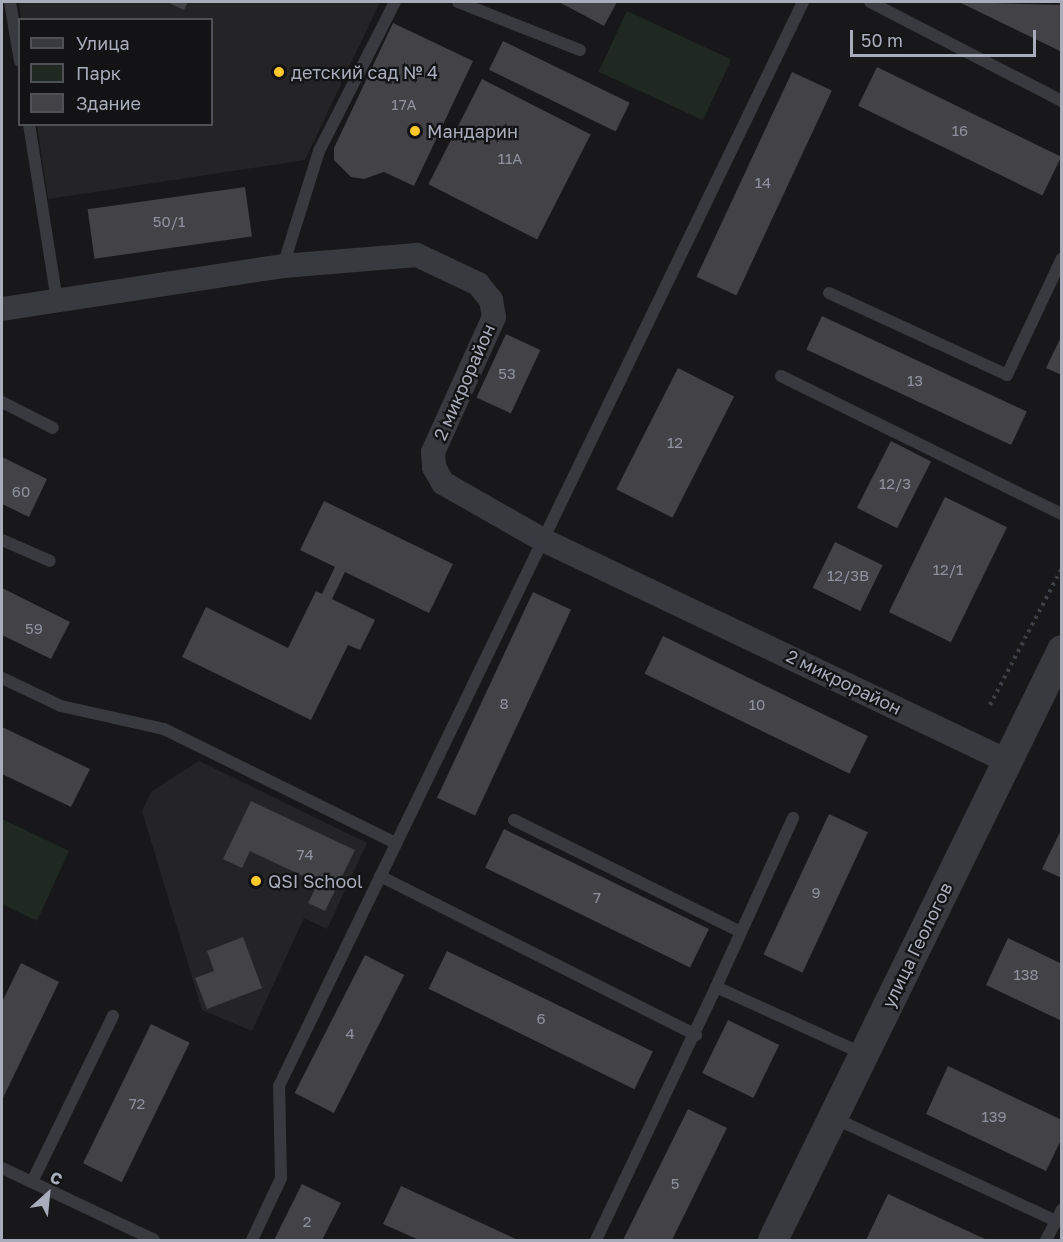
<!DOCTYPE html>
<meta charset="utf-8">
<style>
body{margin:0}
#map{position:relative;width:1063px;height:1242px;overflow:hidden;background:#18181a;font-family:"Golos Text",sans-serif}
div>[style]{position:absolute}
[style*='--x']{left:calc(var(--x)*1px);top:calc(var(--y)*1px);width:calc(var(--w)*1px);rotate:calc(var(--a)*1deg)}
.built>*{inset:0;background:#242427}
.green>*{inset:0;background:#1f2921;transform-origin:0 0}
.building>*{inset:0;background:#424247;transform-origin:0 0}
.path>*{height:4px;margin-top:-2px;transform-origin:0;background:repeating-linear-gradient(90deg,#3e4047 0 3px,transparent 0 7.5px)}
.service>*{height:12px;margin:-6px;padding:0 6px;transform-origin:6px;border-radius:6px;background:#393940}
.minor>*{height:24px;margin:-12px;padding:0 12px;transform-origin:12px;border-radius:12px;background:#393940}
.tertiary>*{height:30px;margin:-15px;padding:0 15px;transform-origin:15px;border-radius:15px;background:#393940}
.dots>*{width:16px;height:16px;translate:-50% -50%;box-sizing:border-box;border:3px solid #131315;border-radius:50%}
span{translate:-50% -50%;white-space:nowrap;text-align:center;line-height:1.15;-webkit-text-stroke:4.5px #131315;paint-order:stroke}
.number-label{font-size:15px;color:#8f929e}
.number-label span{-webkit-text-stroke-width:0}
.poi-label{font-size:18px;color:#a9adbb}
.left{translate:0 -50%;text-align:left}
.street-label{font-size:18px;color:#a9adbb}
.frame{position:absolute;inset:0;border:3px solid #a9adbb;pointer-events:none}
.legend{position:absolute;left:18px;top:18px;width:195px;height:108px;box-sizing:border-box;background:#131315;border:2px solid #4f5157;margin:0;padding:8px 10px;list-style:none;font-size:18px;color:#a9adbb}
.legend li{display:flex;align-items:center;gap:12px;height:30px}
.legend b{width:30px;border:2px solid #4f5157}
.north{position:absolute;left:18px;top:1164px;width:60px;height:60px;-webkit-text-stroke:4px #131315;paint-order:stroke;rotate:27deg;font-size:16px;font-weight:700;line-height:24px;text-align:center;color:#a9adbb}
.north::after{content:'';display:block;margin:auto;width:21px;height:27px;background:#a9adbb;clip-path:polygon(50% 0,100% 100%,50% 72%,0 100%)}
.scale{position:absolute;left:850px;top:30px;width:186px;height:27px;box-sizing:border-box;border:3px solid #a9adbb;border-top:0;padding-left:8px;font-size:18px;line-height:21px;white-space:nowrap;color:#a9adbb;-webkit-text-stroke:4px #131315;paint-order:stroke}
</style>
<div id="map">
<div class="built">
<i style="clip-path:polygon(19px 2px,380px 2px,305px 160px,48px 199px,37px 125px,212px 124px,212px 20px,21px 19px)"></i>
<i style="clip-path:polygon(199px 761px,367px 843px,327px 929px,304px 918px,252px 1031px,202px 1010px,142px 811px,152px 791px)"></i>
</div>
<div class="green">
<i style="left:627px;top:11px;width:115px;height:67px;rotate:25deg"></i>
<i style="clip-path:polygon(2px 819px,69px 851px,37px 921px,2px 904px)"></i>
</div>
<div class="building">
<i style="clip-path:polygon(167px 2px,188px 2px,184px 10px)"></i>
<i style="clip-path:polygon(559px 2px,617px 2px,604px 26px)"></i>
<i style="clip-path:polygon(959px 2px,1062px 5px,1062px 52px)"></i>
<i style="clip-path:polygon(393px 23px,473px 61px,414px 186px,384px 172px,364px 179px,351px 177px,334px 160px,334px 148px)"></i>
<i style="left:503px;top:41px;width:141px;height:32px;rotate:26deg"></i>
<i style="left:877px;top:67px;width:205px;height:43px;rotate:26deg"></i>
<i style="left:792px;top:72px;width:44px;height:226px;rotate:25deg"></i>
<i style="left:482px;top:79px;width:122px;height:118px;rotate:27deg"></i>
<i style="left:245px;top:187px;width:50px;height:159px;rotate:82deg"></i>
<i style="left:822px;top:316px;width:226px;height:37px;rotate:25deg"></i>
<i style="left:506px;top:334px;width:38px;height:70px;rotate:25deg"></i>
<i style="clip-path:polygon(1062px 335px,1062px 375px,1046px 368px)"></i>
<i style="left:678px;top:368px;width:63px;height:136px;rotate:27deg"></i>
<i style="left:891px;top:441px;width:45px;height:75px;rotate:27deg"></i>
<i style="clip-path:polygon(2px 457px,47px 479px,29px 517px,2px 504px)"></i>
<i style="left:945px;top:497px;width:69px;height:128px;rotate:26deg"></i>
<i style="clip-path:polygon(324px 501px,453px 564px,429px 613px,345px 572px,332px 599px,375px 620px,360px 650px,348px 645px,311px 720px,182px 657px,206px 607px,288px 648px,316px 591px,322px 594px,335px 567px,300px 550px)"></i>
<i style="left:835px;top:542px;width:53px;height:51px;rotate:26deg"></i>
<i style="clip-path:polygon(2px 588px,70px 622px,51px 659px,2px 635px)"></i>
<i style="left:533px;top:592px;width:42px;height:227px;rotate:25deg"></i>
<i style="left:663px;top:636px;width:228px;height:42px;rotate:26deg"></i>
<i style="clip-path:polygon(2px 727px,90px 769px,71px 807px,2px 774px)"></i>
<i style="clip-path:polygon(251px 801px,355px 850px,325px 911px,308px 903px,318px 883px,250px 851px,242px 868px,223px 859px)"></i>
<i style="left:829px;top:814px;width:43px;height:155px;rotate:25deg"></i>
<i style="clip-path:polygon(1062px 828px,1062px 878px,1042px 869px)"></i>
<i style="left:504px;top:829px;width:228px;height:43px;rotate:26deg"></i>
<i style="clip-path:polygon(243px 937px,262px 988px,207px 1009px,195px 978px,214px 971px,207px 951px)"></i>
<i style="clip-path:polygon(1008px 938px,1062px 964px,1062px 1021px,986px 985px)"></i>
<i style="left:447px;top:951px;width:229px;height:42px;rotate:26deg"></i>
<i style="left:365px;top:955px;width:44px;height:155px;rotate:27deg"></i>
<i style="clip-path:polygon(21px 963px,59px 982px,2px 1100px,2px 1002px)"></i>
<i style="left:728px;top:1020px;width:57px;height:59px;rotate:26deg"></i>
<i style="left:151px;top:1024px;width:43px;height:155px;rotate:26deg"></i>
<i style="clip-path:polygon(948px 1066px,1062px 1120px,1062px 1138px,1046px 1171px,926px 1114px)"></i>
<i style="clip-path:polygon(688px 1109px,727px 1128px,672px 1240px,623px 1240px)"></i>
<i style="clip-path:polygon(302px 1184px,341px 1203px,322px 1240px,274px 1240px)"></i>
<i style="clip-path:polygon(401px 1186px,518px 1240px,419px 1240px,383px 1224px)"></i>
<i style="clip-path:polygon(888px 1194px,987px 1240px,866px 1240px)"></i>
</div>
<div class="path">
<i style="--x:990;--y:705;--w:155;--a:-62.3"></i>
</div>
<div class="service">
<i style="--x:10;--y:2;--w:60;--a:80.4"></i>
<i style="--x:458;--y:2;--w:131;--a:21.5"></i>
<i style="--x:870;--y:2;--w:216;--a:27.3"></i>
<i style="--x:29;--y:124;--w:179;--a:81"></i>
<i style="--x:283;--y:266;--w:121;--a:-72.6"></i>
<i style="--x:319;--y:151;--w:167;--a:-63"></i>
<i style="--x:829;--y:293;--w:196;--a:24.7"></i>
<i style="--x:1007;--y:375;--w:129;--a:-64.8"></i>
<i style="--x:781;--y:376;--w:313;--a:26.2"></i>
<i style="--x:2;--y:402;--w:57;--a:27"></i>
<i style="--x:2;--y:540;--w:52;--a:23.6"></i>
<i style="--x:2;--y:678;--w:65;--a:25.4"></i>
<i style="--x:61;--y:706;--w:106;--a:12.6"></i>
<i style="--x:164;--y:729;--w:256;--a:26.2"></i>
<i style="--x:514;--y:820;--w:251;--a:26.3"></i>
<i style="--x:380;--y:876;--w:354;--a:26.7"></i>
<i style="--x:716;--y:987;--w:186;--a:-65.5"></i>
<i style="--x:834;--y:1118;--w:245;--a:24.9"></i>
<i style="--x:1056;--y:1221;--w:13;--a:-63"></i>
<i style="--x:2;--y:1168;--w:168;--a:25.3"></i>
<i style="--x:32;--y:1182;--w:185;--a:-64"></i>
<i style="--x:252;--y:1240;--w:68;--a:-64.9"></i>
<i style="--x:281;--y:1178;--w:92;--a:-91.2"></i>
<i style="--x:279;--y:1086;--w:1204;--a:-64.2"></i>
<i style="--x:596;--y:1240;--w:280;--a:-64.6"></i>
<i style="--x:716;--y:987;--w:162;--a:24.4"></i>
<i style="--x:1046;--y:1240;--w:21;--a:-62"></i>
</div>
<div class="minor">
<i style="--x:2;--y:309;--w:284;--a:-8.7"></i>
<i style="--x:283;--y:266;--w:134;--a:-4.7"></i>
<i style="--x:417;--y:255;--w:68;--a:25.4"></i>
<i style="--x:478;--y:284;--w:21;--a:51"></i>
<i style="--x:491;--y:300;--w:17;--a:80"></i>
<i style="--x:494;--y:317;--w:148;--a:114.3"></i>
<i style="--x:433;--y:452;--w:15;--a:86"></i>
<i style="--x:434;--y:467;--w:18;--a:61"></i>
<i style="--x:443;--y:483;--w:113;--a:29.7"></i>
<i style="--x:541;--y:539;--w:516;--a:25.47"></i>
</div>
<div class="tertiary">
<i style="--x:773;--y:1240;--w:657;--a:-63.9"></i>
</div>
<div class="dots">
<i style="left:279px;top:72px;background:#ffc82b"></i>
<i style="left:415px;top:131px;background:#ffc82b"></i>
<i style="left:256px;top:881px;background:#ffc82b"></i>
</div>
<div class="number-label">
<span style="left:404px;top:105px">17А</span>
<span style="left:960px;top:131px">16</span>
<span style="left:510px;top:159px">11А</span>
<span style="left:763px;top:183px">14</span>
<span style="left:169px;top:222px">50/1</span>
<span style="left:507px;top:374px">53</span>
<span style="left:915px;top:381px">13</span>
<span style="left:675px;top:443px">12</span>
<span style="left:895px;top:484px">12/3</span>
<span style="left:21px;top:492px">60</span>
<span style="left:948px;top:570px">12/1</span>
<span style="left:848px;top:576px">12/3В</span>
<span style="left:34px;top:629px">59</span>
<span style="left:504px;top:704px">8</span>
<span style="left:757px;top:705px">10</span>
<span style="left:305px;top:855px">74</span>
<span style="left:816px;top:893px">9</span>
<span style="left:597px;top:898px">7</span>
<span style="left:1026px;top:975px">138</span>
<span style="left:541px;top:1019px">6</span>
<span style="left:350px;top:1034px">4</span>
<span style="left:137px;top:1104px">72</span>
<span style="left:994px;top:1117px">139</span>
<span style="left:675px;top:1184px">5</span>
<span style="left:307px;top:1222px">2</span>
</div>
<div class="poi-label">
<span class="left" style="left:291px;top:72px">детский сад № 4</span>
<span class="left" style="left:427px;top:131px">Мандарин</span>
<span class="left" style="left:268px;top:881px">QSI School</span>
</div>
<div class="street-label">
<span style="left:464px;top:382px;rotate:-66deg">2 микрорайон</span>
<span style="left:844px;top:682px;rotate:26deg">2 микрорайон</span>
<span style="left:917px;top:945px;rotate:-64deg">улица Геологов</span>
</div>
<div class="frame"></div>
<ul class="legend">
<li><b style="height:8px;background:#393940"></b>Улица</li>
<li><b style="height:16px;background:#1f2921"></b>Парк</li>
<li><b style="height:16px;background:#424247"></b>Здание</li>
</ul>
<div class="north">С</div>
<div class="scale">50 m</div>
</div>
